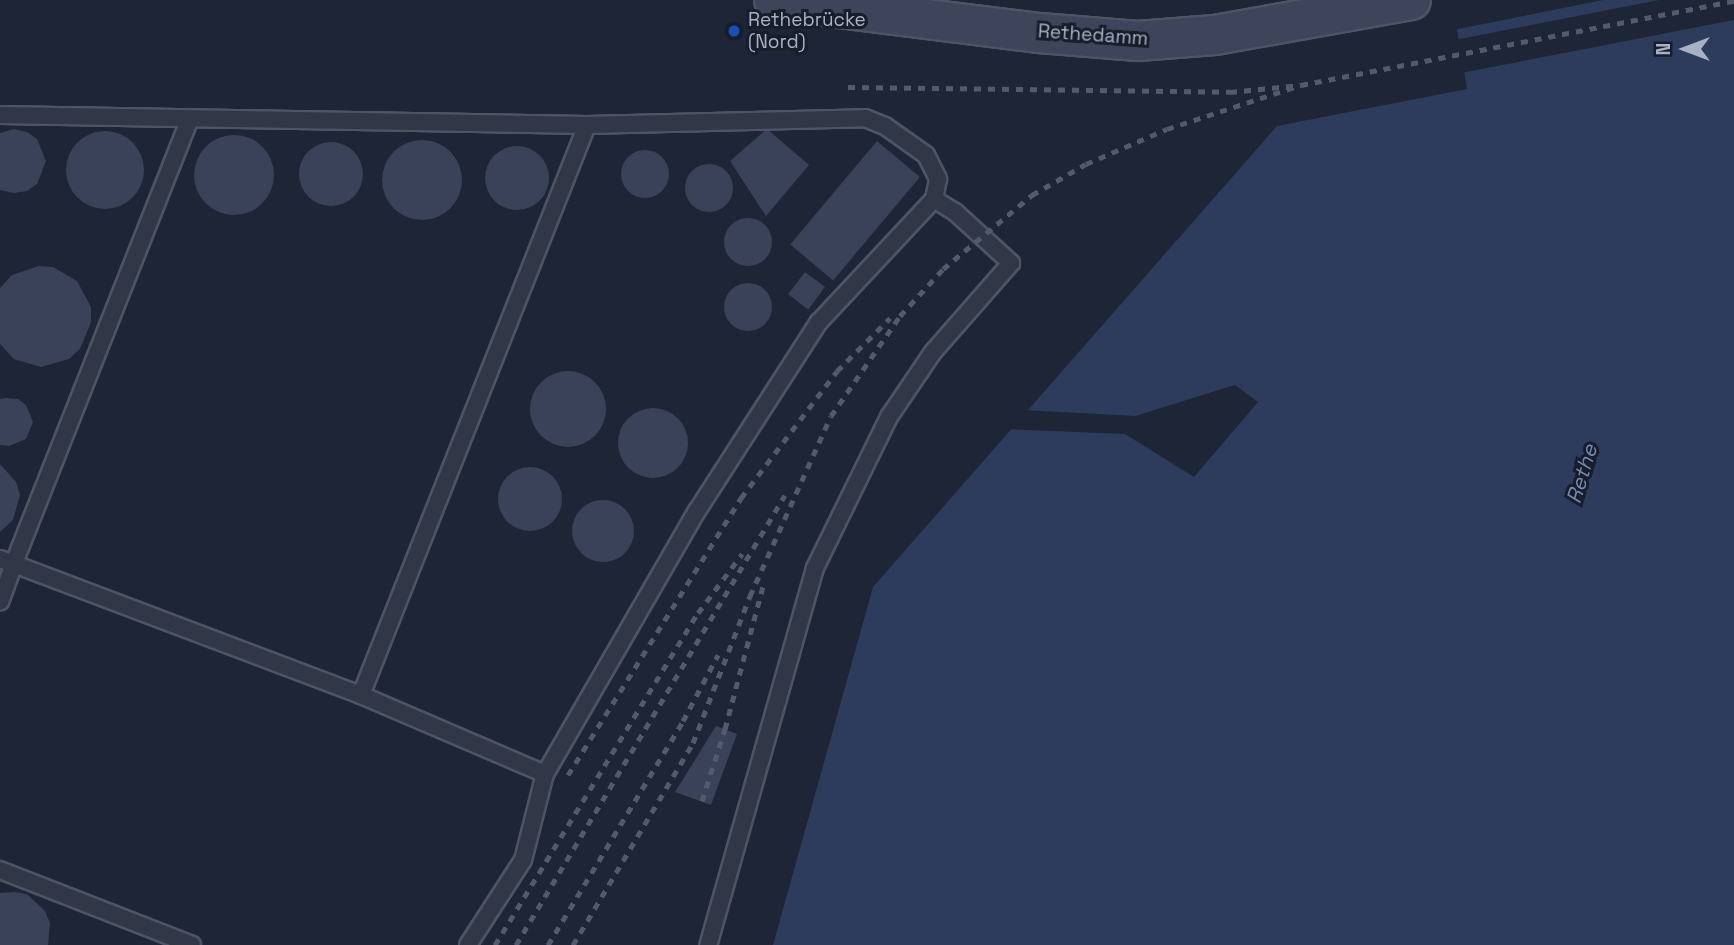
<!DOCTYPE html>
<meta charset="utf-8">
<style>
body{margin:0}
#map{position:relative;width:1734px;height:945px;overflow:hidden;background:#1d2537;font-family:"Space Grotesk",sans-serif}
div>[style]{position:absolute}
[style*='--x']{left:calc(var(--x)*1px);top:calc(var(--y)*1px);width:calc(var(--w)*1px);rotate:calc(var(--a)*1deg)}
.water>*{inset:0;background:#2d3b5d}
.pier>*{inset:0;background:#1d2537}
.building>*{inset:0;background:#394258;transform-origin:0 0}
.round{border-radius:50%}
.roads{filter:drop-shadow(2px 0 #4e5466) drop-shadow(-2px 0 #4e5466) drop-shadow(0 2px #4e5466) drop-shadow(0 -2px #4e5466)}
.service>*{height:16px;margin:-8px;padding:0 8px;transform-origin:8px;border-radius:8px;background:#313747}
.secondary>*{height:38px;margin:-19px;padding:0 19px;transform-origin:19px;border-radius:19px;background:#3e455b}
.rail>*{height:5px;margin-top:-2.5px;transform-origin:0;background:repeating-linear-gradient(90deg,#525a6f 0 7px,transparent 0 14px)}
.dots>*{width:19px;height:19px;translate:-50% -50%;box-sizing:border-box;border:4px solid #171d2b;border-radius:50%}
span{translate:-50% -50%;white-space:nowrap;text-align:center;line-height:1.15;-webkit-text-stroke:6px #171d2b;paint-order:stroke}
.poi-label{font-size:19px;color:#aab1c5}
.left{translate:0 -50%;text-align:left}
.street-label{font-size:19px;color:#aab1c5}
.water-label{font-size:21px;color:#778ab4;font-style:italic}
.north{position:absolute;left:1650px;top:14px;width:70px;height:70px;-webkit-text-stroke:5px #171d2b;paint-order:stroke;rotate:270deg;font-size:19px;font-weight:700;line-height:28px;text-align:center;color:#aab1c5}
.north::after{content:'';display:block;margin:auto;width:24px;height:32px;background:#aab1c5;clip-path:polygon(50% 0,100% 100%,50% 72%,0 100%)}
</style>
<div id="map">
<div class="water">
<i style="clip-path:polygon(1452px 0,1734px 0,1734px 945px,773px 945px,873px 587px,1277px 126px,1467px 89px)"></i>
</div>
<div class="pier">
<i style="clip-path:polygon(1448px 0,1603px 0,1453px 30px)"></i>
<i style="clip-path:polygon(1659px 0,1734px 0,1734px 20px,1461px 73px,1455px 40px)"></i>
<i style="clip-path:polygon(1235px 385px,1258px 402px,1194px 477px,1125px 434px,1007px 429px,1023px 410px,1135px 416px)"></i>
</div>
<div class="building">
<i style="clip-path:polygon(14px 129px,27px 132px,37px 139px,46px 161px,37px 184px,27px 191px,14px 193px,0 190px,0 133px)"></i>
<i style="clip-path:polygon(767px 129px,809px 165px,766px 216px,730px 161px)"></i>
<i class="round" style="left:66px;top:131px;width:78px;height:78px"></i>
<i class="round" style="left:194px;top:135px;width:80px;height:80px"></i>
<i class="round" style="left:382px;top:140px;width:80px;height:80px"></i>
<i style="left:877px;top:141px;width:56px;height:135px;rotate:40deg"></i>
<i class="round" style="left:299px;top:142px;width:64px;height:64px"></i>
<i class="round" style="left:485px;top:146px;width:64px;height:64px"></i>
<i class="round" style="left:621px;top:150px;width:48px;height:48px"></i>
<i class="round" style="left:685px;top:164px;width:48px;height:48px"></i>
<i class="round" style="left:724px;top:218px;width:48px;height:48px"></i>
<i style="clip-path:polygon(39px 266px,53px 267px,77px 281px,91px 307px,91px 322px,80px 349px,69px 359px,41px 367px,14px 359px,0 344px,0 288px,12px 275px)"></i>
<i style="left:805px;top:272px;width:25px;height:28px;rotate:37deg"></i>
<i class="round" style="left:724px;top:283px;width:48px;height:48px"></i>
<i class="round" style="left:530px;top:371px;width:76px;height:76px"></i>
<i style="clip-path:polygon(6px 398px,18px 399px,26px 405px,33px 422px,26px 439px,9px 446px,0 445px,0 399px)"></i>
<i class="round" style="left:618px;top:408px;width:70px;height:70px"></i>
<i style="clip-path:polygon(0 464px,16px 482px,20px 495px,13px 520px,0 532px)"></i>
<i class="round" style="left:498px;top:467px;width:64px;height:64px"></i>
<i class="round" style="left:572px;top:500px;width:62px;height:62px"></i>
<i style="clip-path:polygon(716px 726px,737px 734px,711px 805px,675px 792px)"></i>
<i style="clip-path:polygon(14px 892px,27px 894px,45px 911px,50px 923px,48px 945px,0 945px,0 893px)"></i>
</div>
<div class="roads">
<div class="service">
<i style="--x:0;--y:115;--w:587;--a:0.98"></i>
<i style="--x:587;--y:125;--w:278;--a:-1.4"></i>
<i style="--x:865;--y:118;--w:22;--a:22"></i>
<i style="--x:885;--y:126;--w:50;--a:35.3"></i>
<i style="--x:926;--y:155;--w:27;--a:63"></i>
<i style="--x:938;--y:179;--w:20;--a:101"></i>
<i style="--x:934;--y:199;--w:25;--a:32"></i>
<i style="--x:955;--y:212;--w:76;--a:42.3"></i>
<i style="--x:1011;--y:263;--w:118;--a:131.2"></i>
<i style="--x:933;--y:352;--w:78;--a:124.1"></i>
<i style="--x:889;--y:417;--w:168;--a:116.1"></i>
<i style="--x:815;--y:568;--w:392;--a:105.8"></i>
<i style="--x:189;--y:121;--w:476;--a:111.6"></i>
<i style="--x:14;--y:564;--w:371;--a:20.7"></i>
<i style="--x:0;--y:559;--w:15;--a:20"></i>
<i style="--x:14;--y:564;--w:40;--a:110.2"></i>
<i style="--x:545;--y:774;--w:200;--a:-156.8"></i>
<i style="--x:361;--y:695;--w:613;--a:-68.37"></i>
<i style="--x:0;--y:870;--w:206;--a:21.3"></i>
<i style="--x:468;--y:945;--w:101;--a:-57.1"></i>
<i style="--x:523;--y:860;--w:89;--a:-75.7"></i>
<i style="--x:545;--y:774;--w:304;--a:-60"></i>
<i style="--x:697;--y:511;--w:225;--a:-57.2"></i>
<i style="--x:819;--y:322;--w:168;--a:-46.9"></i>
</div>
<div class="secondary">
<i style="--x:774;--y:0;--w:268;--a:7.1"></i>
<i style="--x:1040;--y:33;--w:98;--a:4.7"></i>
<i style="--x:1138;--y:41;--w:77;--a:-4.5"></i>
<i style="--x:1215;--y:35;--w:199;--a:-10.1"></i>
</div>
</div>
<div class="rail">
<i style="--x:848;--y:87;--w:382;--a:0.7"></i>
<i style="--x:1230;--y:92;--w:71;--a:-5.6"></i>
<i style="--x:1301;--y:85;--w:441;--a:-11"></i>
<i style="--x:568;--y:775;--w:327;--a:-58"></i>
<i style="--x:741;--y:498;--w:159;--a:-52.9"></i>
<i style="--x:837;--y:371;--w:75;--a:-45"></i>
<i style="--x:702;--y:801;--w:76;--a:-72.3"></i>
<i style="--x:725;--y:729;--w:152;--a:-75.1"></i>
<i style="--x:495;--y:945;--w:389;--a:-58.6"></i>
<i style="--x:698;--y:613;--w:74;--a:-53.3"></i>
<i style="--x:516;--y:945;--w:524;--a:-59.13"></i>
<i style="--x:548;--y:945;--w:262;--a:-58.9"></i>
<i style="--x:683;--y:721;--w:75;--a:-62.1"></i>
<i style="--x:573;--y:945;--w:235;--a:-59.3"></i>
<i style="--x:693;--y:743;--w:158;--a:-68.8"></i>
<i style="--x:750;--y:596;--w:197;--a:-65.8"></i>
<i style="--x:831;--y:416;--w:121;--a:-55.4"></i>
<i style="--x:900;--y:316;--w:64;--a:-47.5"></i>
<i style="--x:943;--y:269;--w:116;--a:-39.7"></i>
<i style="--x:1032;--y:195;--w:62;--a:-29.9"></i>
<i style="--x:1086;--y:164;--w:88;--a:-23.4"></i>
<i style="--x:1167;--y:129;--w:141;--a:-18.2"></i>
</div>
<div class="dots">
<i style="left:734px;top:31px;background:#1a4fb4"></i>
</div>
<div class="poi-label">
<span class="left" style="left:748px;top:31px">Rethebrücke<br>(Nord)</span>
</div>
<div class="street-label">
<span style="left:1093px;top:35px;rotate:4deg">Rethedamm</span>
</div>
<div class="water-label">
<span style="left:1582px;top:474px;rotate:-73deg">Rethe</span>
</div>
<div class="north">N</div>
</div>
